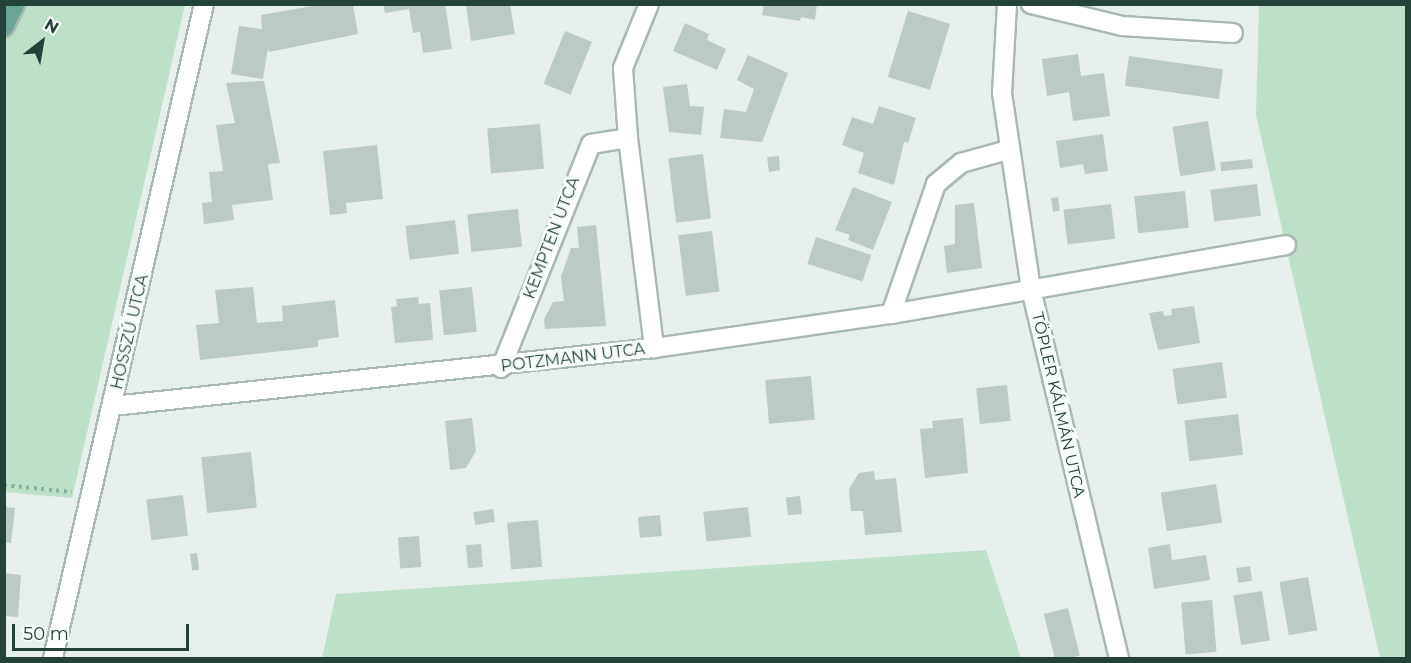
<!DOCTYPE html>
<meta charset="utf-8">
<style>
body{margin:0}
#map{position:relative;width:1411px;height:663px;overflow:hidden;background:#e6efeb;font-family:Montserrat,sans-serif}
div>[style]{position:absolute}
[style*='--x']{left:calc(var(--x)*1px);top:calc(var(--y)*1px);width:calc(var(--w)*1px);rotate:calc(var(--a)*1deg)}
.green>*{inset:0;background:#bfe0c8}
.building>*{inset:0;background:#bbcac4;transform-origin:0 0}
.path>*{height:4px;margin-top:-2px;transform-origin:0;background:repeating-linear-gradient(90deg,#86b3a5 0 3px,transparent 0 7.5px)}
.roads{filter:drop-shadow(2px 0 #a8b8b2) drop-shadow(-2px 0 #a8b8b2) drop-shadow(0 2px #a8b8b2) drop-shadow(0 -2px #a8b8b2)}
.minor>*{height:18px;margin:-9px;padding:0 9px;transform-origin:9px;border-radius:9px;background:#fff}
.primary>*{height:18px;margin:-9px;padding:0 9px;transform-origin:9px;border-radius:9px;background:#6aa596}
span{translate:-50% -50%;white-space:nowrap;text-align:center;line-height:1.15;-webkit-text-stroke:6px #f7fbf9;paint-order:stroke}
.street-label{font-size:16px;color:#24423a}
.frame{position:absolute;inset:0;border:6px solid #24423a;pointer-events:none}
.north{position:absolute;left:12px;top:12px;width:60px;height:60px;-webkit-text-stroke:4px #f7fbf9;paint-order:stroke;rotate:31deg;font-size:16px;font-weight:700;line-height:24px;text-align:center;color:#24423a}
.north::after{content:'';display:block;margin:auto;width:21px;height:27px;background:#24423a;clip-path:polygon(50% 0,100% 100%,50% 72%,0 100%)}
.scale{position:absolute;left:12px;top:624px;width:177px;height:27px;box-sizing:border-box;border:3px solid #24423a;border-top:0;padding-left:8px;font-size:18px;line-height:21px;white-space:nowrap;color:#24423a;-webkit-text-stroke:4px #f7fbf9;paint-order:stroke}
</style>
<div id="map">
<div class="green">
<i style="clip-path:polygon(4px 5px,185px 5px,72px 498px,5px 492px)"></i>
<i style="clip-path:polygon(1259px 5px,1406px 5px,1406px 658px,1380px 658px,1256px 115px)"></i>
<i style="clip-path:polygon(986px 550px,1021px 658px,322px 658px,336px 594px)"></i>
</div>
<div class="building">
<i style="clip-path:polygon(324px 4px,353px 4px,358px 34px,269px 52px,268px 48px,263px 79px,231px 74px,239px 26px,262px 29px,261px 15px)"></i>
<i style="clip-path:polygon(383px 4px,445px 4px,452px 49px,423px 53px,420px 32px,413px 33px,409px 9px,385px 13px)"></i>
<i style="clip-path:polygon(764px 4px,817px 4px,815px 20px,801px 17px,800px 21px,762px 15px)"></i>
<i style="clip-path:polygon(466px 5px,510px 5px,515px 34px,471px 41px)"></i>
<i style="left:908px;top:11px;width:44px;height:69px;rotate:17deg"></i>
<i style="clip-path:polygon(685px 23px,709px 34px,707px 40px,726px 49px,717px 70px,673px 51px)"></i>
<i style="left:565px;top:31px;width:29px;height:57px;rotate:22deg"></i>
<i style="clip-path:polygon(1078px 54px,1081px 76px,1104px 73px,1110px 116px,1073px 121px,1069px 92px,1047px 96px,1042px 59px)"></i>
<i style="clip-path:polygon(748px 55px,788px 73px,762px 142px,720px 138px,724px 109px,746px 112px,754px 89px,737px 80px)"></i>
<i style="left:1129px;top:56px;width:95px;height:30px;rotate:8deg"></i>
<i style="clip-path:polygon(264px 81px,280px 163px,268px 164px,273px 200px,232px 205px,234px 220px,204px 224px,202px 203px,212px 202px,209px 172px,223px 171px,216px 125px,235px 123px,226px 83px)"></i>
<i style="clip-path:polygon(687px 84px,690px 106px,704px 107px,701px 135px,669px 132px,663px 87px)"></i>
<i style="clip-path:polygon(879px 106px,916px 118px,908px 143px,904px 142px,894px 185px,858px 173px,864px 153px,842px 145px,852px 117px,873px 124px)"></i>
<i style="left:1208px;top:121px;width:50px;height:36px;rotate:81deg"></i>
<i style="left:540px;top:124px;width:45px;height:53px;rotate:85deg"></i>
<i style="clip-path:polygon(1103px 134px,1108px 171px,1085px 174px,1083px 164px,1060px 168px,1056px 141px)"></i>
<i style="clip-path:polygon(377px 145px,383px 199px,346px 203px,347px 213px,330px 215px,323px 151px)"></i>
<i style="left:703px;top:154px;width:65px;height:35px;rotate:83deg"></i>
<i style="clip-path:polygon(779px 156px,780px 170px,769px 172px,767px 157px)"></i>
<i style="left:1252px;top:159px;width:9px;height:32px;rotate:84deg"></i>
<i style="left:1257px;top:184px;width:32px;height:47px;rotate:83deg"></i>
<i style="clip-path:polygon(853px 187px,892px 202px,873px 250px,848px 240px,850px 235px,835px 230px)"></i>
<i style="left:1185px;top:191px;width:37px;height:51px;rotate:84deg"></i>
<i style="left:1058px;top:197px;width:14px;height:7px;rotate:82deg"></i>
<i style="clip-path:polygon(974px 203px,982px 268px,947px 273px,944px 246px,955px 244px,955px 205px)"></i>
<i style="left:1111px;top:204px;width:35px;height:48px;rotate:83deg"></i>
<i style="left:518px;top:209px;width:38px;height:51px;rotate:84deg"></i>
<i style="left:455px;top:220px;width:34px;height:50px;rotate:83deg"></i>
<i style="clip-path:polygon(596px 225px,606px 326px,545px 329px,544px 319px,553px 302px,564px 301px,561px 277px,571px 248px,579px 248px,577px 227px)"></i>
<i style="left:712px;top:231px;width:61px;height:34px;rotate:83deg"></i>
<i style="left:816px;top:237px;width:58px;height:28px;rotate:18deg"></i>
<i style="clip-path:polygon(253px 287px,257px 323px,283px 321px,282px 306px,335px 300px,339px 337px,318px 340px,318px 347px,200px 360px,196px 325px,219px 323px,215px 290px)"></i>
<i style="left:472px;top:287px;width:45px;height:33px;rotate:84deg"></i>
<i style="clip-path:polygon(418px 297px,419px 304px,430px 303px,433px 340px,395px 343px,391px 307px,397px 306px,396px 299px)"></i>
<i style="clip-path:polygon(1194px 306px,1200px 343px,1158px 350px,1149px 313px,1163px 311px,1164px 316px,1172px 315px,1171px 309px)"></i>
<i style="left:1222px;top:362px;width:36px;height:50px;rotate:82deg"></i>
<i style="left:811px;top:376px;width:44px;height:46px;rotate:85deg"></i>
<i style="left:1007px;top:385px;width:36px;height:31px;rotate:84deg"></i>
<i style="left:1238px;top:414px;width:41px;height:54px;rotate:83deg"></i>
<i style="clip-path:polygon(472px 418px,476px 451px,466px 468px,450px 470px,445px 421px)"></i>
<i style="clip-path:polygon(963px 418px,968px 473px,925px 478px,920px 429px,933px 428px,932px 421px)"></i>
<i style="left:251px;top:452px;width:56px;height:50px;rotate:84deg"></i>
<i style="clip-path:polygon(874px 471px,875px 480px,896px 478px,902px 532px,865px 535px,863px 511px,851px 511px,849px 489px,859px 473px)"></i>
<i style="left:1216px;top:484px;width:39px;height:56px;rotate:81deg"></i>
<i style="left:183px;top:495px;width:41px;height:37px;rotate:83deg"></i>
<i style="left:800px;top:496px;width:18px;height:14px;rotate:84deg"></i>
<i style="clip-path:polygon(4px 507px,15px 508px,11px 543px,4px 542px)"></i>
<i style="left:748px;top:507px;width:30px;height:45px;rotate:84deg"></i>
<i style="left:493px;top:509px;width:13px;height:20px;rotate:81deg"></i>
<i style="left:660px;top:515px;width:21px;height:22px;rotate:85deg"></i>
<i style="left:538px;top:520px;width:47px;height:31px;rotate:85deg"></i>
<i style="left:419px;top:536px;width:31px;height:21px;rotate:86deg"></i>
<i style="left:481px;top:544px;width:23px;height:15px;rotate:85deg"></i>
<i style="clip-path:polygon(1170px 544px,1172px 560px,1206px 555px,1210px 580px,1154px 589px,1148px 548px)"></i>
<i style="left:197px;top:553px;width:17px;height:7px;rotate:83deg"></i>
<i style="left:1250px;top:566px;width:15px;height:14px;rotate:82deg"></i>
<i style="clip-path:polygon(4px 573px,21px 575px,18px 617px,4px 616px)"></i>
<i style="left:1308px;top:577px;width:54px;height:29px;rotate:80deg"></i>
<i style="left:1262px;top:591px;width:50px;height:29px;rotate:81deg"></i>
<i style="left:1212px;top:600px;width:52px;height:31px;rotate:85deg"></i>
<i style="left:1068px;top:608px;width:49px;height:25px;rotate:76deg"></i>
</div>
<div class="path">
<i style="--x:4;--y:485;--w:68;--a:5.9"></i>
</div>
<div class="roads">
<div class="minor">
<i style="--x:1007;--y:4;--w:89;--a:93.2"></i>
<i style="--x:1002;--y:93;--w:198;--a:81.6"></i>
<i style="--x:1031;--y:289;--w:379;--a:76.6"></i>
<i style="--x:1031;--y:4;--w:94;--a:13.6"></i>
<i style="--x:1122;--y:26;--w:111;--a:3.6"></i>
<i style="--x:628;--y:138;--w:212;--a:82.9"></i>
<i style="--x:891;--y:314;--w:138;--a:-70.9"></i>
<i style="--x:936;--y:184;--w:33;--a:-40"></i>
<i style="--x:961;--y:163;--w:49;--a:-15.5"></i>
<i style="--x:501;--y:368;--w:241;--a:-68.1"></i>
<i style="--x:591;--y:144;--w:37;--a:-9"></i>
<i style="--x:628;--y:138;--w:70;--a:-94.1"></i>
<i style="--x:623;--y:68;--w:69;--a:-67.9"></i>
<i style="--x:113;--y:406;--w:544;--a:-6.12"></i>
<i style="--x:654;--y:348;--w:239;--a:-8.2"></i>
<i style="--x:891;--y:314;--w:401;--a:-9.9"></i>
<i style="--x:53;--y:658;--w:671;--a:-77"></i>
</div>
<div class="primary">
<i style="--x:4;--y:27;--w:25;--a:-64"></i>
</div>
</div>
<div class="street-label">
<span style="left:552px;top:238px;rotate:-69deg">KEMPTEN UTCA</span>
<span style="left:130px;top:332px;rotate:-77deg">HOSSZÚ UTCA</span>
<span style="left:573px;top:358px;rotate:-7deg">POTZMANN UTCA</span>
<span style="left:1058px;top:405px;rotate:77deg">TÖPLER KÁLMÁN UTCA</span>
</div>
<div class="frame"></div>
<div class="north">N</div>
<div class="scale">50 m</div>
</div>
